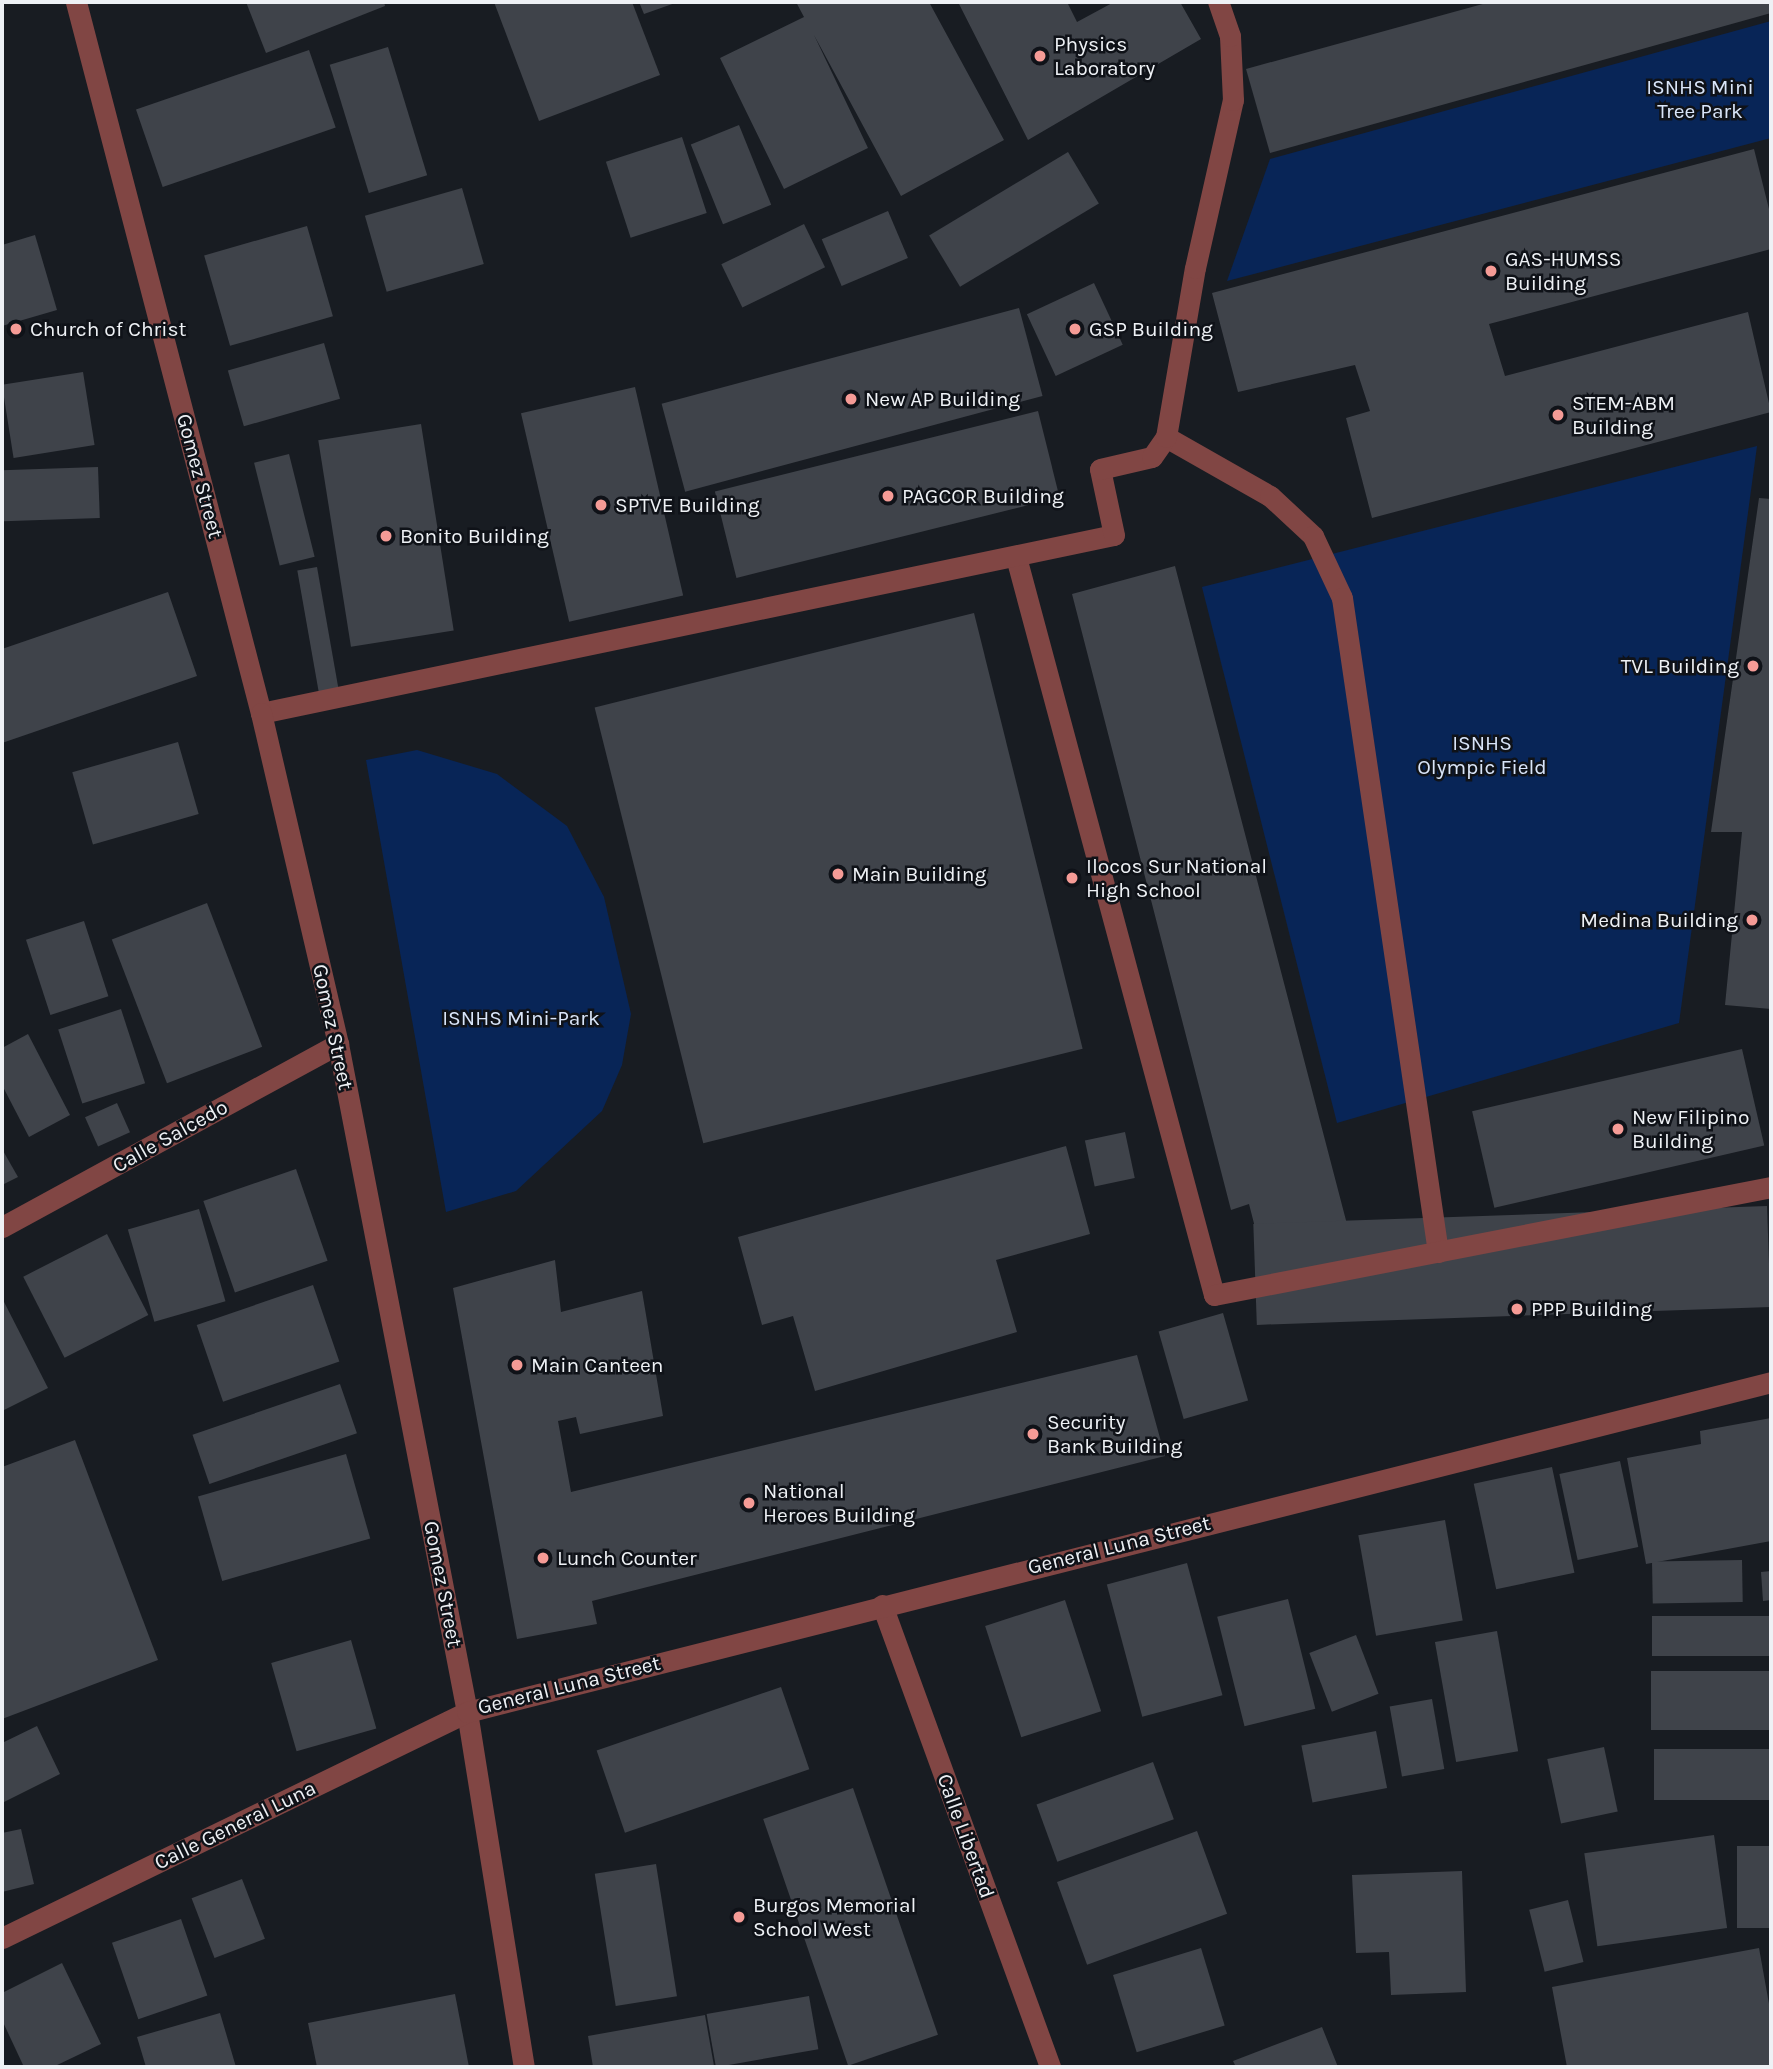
<!DOCTYPE html>
<style>
body{margin:0}
#map{position:relative;width:1773px;height:2069px;overflow:hidden;background:#181c22;font-family:Karla,sans-serif}
div>[style]{position:absolute}
[style*='--x']{left:calc(var(--x)*1px);top:calc(var(--y)*1px);width:calc(var(--w)*1px);rotate:calc(var(--a)*1deg)}
.green>*{inset:0;background:#082557}
.building>*{inset:0;background:#3f434a;transform-origin:0 0}
.lane>*{height:21px;margin:-10.5px;padding:0 10.5px;transform-origin:10.5px;border-radius:10.5px;background:#814644}
.street>*{height:21px;margin:-10.5px;padding:0 10.5px;transform-origin:10.5px;border-radius:10.5px;background:#814644}
.dots>*{width:19px;height:19px;translate:-50% -50%;box-sizing:border-box;border:4px solid #0f1218;border-radius:50%}
span{translate:-50% -50%;white-space:nowrap;text-align:center;line-height:1.15;-webkit-text-stroke:5px #0f1218;paint-order:stroke}
.poi-label{font-size:21px;color:#eef1f5}
.left{translate:0 -50%;text-align:left}
.right{translate:-100% -50%;text-align:right}
.park-label{font-size:21px;color:#d9e5f9}
.street-label{font-size:21px;color:#eef1f5}
.frame{position:absolute;inset:0;border:4px solid #eef1f5;pointer-events:none}
</style>
<div id="map">
<div class="green">
<i style="clip-path:polygon(1771px 21px,1771px 138px,1227px 281px,1270px 159px)"></i>
<i style="clip-path:polygon(1757px 446px,1679px 1023px,1337px 1123px,1202px 587px)"></i>
<i style="clip-path:polygon(417px 750px,497px 774px,567px 826px,604px 897px,631px 1014px,622px 1065px,602px 1111px,516px 1191px,446px 1212px,366px 760px)"></i>
</div>
<div class="building">
<i style="clip-path:polygon(246px 2px,384px 2px,385px 6px,266px 53px)"></i>
<i style="clip-path:polygon(494px 2px,632px 2px,660px 75px,539px 121px)"></i>
<i style="clip-path:polygon(639px 2px,678px 2px,644px 14px)"></i>
<i style="clip-path:polygon(796px 2px,929px 2px,1004px 140px,901px 196px,814px 35px,868px 148px,784px 189px,720px 58px,804px 17px)"></i>
<i style="clip-path:polygon(958px 2px,1067px 2px,1077px 22px,1114px 2px,1180px 2px,1201px 39px,1028px 140px)"></i>
<i style="clip-path:polygon(1490px 2px,1771px 2px,1771px 13px,1270px 153px,1246px 69px)"></i>
<i style="left:388px;top:47px;width:134px;height:61px;rotate:73deg"></i>
<i style="left:309px;top:50px;width:82px;height:183px;rotate:71deg"></i>
<i style="left:739px;top:125px;width:86px;height:52px;rotate:68deg"></i>
<i style="left:682px;top:137px;width:80px;height:80px;rotate:72deg"></i>
<i style="clip-path:polygon(1754px 149px,1771px 217px,1771px 249px,1489px 324px,1505px 376px,1748px 312px,1771px 412px,1372px 518px,1346px 418px,1370px 411px,1355px 365px,1238px 392px,1212px 293px)"></i>
<i style="left:1068px;top:152px;width:60px;height:162px;rotate:59deg"></i>
<i style="left:462px;top:188px;width:79px;height:101px;rotate:74deg"></i>
<i style="left:888px;top:211px;width:51px;height:72px;rotate:67deg"></i>
<i style="left:804px;top:224px;width:48px;height:92px;rotate:64deg"></i>
<i style="left:307px;top:226px;width:94px;height:107px;rotate:74deg"></i>
<i style="clip-path:polygon(35px 235px,57px 310px,2px 326px,2px 245px)"></i>
<i style="left:1094px;top:283px;width:68px;height:74px;rotate:65deg"></i>
<i style="left:1019px;top:308px;width:91px;height:370px;rotate:75deg"></i>
<i style="left:324px;top:343px;width:58px;height:100px;rotate:74deg"></i>
<i style="left:83px;top:372px;width:74px;height:82px;rotate:81deg"></i>
<i style="left:635px;top:387px;width:214px;height:117px;rotate:77deg"></i>
<i style="left:1038px;top:411px;width:89px;height:333px;rotate:76deg"></i>
<i style="left:421px;top:424px;width:209px;height:104px;rotate:81deg"></i>
<i style="left:289px;top:454px;width:106px;height:36px;rotate:76deg"></i>
<i style="left:98px;top:467px;width:51px;height:96px;rotate:88deg"></i>
<i style="clip-path:polygon(1759px 498px,1771px 499px,1771px 1009px,1725px 1005px,1742px 832px,1711px 832px)"></i>
<i style="clip-path:polygon(1175px 566px,1354px 1251px,1267px 1274px,1249px 1204px,1231px 1210px,1072px 594px)"></i>
<i style="left:317px;top:567px;width:128px;height:20px;rotate:80deg"></i>
<i style="clip-path:polygon(168px 592px,197px 676px,2px 743px,2px 649px)"></i>
<i style="left:974px;top:613px;width:449px;height:391px;rotate:76deg"></i>
<i style="left:178px;top:742px;width:75px;height:110px;rotate:74deg"></i>
<i style="left:207px;top:903px;width:154px;height:102px;rotate:69deg"></i>
<i style="left:84px;top:921px;width:79px;height:61px;rotate:72deg"></i>
<i style="left:121px;top:1009px;width:78px;height:66px;rotate:72deg"></i>
<i style="clip-path:polygon(28px 1034px,70px 1115px,29px 1137px,2px 1085px,2px 1048px)"></i>
<i style="left:1742px;top:1049px;width:99px;height:277px;rotate:77deg"></i>
<i style="left:117px;top:1103px;width:32px;height:35px;rotate:66deg"></i>
<i style="left:1125px;top:1132px;width:47px;height:41px;rotate:78deg"></i>
<i style="clip-path:polygon(1066px 1146px,1090px 1234px,996px 1260px,1017px 1332px,815px 1391px,793px 1316px,762px 1325px,738px 1237px)"></i>
<i style="clip-path:polygon(2px 1149px,18px 1177px,2px 1185px)"></i>
<i style="left:296px;top:1169px;width:97px;height:98px;rotate:71deg"></i>
<i style="left:1767px;top:1206px;width:101px;height:514px;rotate:88deg"></i>
<i style="left:199px;top:1209px;width:96px;height:74px;rotate:74deg"></i>
<i style="left:107px;top:1234px;width:91px;height:94px;rotate:63deg"></i>
<i style="clip-path:polygon(555px 1260px,561px 1312px,642px 1291px,663px 1416px,580px 1434px,576px 1417px,558px 1421px,571px 1492px,1137px 1355px,1165px 1456px,592px 1601px,597px 1624px,517px 1639px,453px 1288px)"></i>
<i style="left:313px;top:1285px;width:81px;height:123px;rotate:71deg"></i>
<i style="clip-path:polygon(2px 1298px,48px 1388px,2px 1411px)"></i>
<i style="left:1223px;top:1313px;width:91px;height:67px;rotate:74deg"></i>
<i style="left:340px;top:1384px;width:52px;height:156px;rotate:71deg"></i>
<i style="clip-path:polygon(1771px 1418px,1771px 1541px,1646px 1564px,1627px 1458px,1701px 1444px,1700px 1431px)"></i>
<i style="clip-path:polygon(75px 1440px,158px 1660px,2px 1719px,2px 1467px)"></i>
<i style="left:346px;top:1454px;width:88px;height:154px;rotate:74deg"></i>
<i style="left:1620px;top:1461px;width:88px;height:62px;rotate:78deg"></i>
<i style="left:1552px;top:1467px;width:108px;height:80px;rotate:78deg"></i>
<i style="left:1445px;top:1520px;width:102px;height:88px;rotate:80deg"></i>
<i style="left:1742px;top:1560px;width:42px;height:90px;rotate:89deg"></i>
<i style="left:1187px;top:1563px;width:137px;height:83px;rotate:75deg"></i>
<i style="clip-path:polygon(1771px 1571px,1771px 1600px,1763px 1601px,1761px 1572px)"></i>
<i style="left:1288px;top:1599px;width:113px;height:73px;rotate:76deg"></i>
<i style="left:1065px;top:1600px;width:117px;height:84px;rotate:72deg"></i>
<i style="left:1771px;top:1616px;width:40px;height:119px;rotate:90deg"></i>
<i style="left:1497px;top:1631px;width:122px;height:63px;rotate:80deg"></i>
<i style="left:1356px;top:1635px;width:63px;height:50px;rotate:69deg"></i>
<i style="left:351px;top:1640px;width:92px;height:83px;rotate:74deg"></i>
<i style="left:1771px;top:1671px;width:59px;height:120px;rotate:90deg"></i>
<i style="left:781px;top:1687px;width:87px;height:195px;rotate:71deg"></i>
<i style="left:1432px;top:1699px;width:71px;height:43px;rotate:80deg"></i>
<i style="clip-path:polygon(37px 1726px,60px 1774px,2px 1803px,2px 1743px)"></i>
<i style="left:1376px;top:1731px;width:58px;height:76px;rotate:79deg"></i>
<i style="left:1604px;top:1747px;width:66px;height:58px;rotate:78deg"></i>
<i style="left:1771px;top:1749px;width:51px;height:117px;rotate:90deg"></i>
<i style="left:1153px;top:1762px;width:61px;height:124px;rotate:70deg"></i>
<i style="left:853px;top:1788px;width:261px;height:95px;rotate:71deg"></i>
<i style="clip-path:polygon(21px 1829px,34px 1884px,2px 1892px,2px 1833px)"></i>
<i style="left:1197px;top:1831px;width:88px;height:149px;rotate:70deg"></i>
<i style="left:1714px;top:1835px;width:94px;height:131px;rotate:82deg"></i>
<i style="left:1771px;top:1846px;width:82px;height:34px;rotate:90deg"></i>
<i style="left:656px;top:1864px;width:134px;height:62px;rotate:81deg"></i>
<i style="clip-path:polygon(1462px 1871px,1466px 1992px,1391px 1995px,1389px 1952px,1356px 1953px,1352px 1875px)"></i>
<i style="left:242px;top:1879px;width:64px;height:54px;rotate:69deg"></i>
<i style="left:1568px;top:1900px;width:64px;height:40px;rotate:76deg"></i>
<i style="left:181px;top:1919px;width:81px;height:73px;rotate:71deg"></i>
<i style="left:1201px;top:1948px;width:81px;height:92px;rotate:73deg"></i>
<i style="clip-path:polygon(1759px 1948px,1771px 2015px,1771px 2067px,1567px 2067px,1552px 1987px)"></i>
<i style="clip-path:polygon(62px 1963px,101px 2044px,53px 2067px,24px 2067px,2px 2020px,2px 1993px)"></i>
<i style="clip-path:polygon(455px 1994px,469px 2067px,317px 2067px,308px 2023px)"></i>
<i style="left:809px;top:1996px;width:54px;height:104px;rotate:80deg"></i>
<i style="clip-path:polygon(220px 2013px,236px 2067px,146px 2067px,137px 2037px)"></i>
<i style="clip-path:polygon(705px 2015px,714px 2066px,593px 2067px,588px 2036px)"></i>
<i style="clip-path:polygon(1322px 2027px,1338px 2067px,1236px 2067px,1233px 2061px)"></i>
</div>
<div class="lane">
<i style="--x:1166;--y:437;--w:120;--a:29.6"></i>
<i style="--x:1270;--y:496;--w:59;--a:42.9"></i>
<i style="--x:1313;--y:536;--w:68;--a:64.9"></i>
<i style="--x:1342;--y:598;--w:661;--a:81.65"></i>
<i style="--x:1016;--y:557;--w:764;--a:74.98"></i>
<i style="--x:1214;--y:1295;--w:567;--a:-10.97"></i>
<i style="--x:261;--y:713;--w:871;--a:-11.79"></i>
<i style="--x:1114;--y:535;--w:67;--a:-102"></i>
<i style="--x:1100;--y:469;--w:53;--a:-13"></i>
<i style="--x:1152;--y:457;--w:24;--a:-55"></i>
<i style="--x:1166;--y:437;--w:171;--a:-80.3"></i>
<i style="--x:1195;--y:268;--w:172;--a:-77.3"></i>
<i style="--x:1233;--y:100;--w:64;--a:-92.7"></i>
<i style="--x:1230;--y:36;--w:36;--a:-109"></i>
</div>
<div class="street">
<i style="--x:76;--y:2;--w:735;--a:75.42"></i>
<i style="--x:261;--y:713;--w:340;--a:76.9"></i>
<i style="--x:338;--y:1044;--w:680;--a:79.07"></i>
<i style="--x:467;--y:1712;--w:360;--a:80.9"></i>
<i style="--x:2;--y:1227;--w:383;--a:-28.6"></i>
<i style="--x:882;--y:1605;--w:492;--a:70"></i>
<i style="--x:2;--y:1938;--w:517;--a:-25.92"></i>
<i style="--x:467;--y:1712;--w:1345;--a:-14.2"></i>
</div>
<div class="dots">
<i style="left:1040px;top:56px;background:#f59b96"></i>
<i style="left:1491px;top:271px;background:#f59b96"></i>
<i style="left:16px;top:329px;background:#f59b96"></i>
<i style="left:1075px;top:329px;background:#f59b96"></i>
<i style="left:851px;top:399px;background:#f59b96"></i>
<i style="left:1558px;top:415px;background:#f59b96"></i>
<i style="left:888px;top:496px;background:#f59b96"></i>
<i style="left:601px;top:505px;background:#f59b96"></i>
<i style="left:386px;top:536px;background:#f59b96"></i>
<i style="left:1753px;top:666px;background:#f59b96"></i>
<i style="left:838px;top:874px;background:#f59b96"></i>
<i style="left:1072px;top:878px;background:#f59b96"></i>
<i style="left:1752px;top:920px;background:#f59b96"></i>
<i style="left:1618px;top:1129px;background:#f59b96"></i>
<i style="left:1517px;top:1309px;background:#f59b96"></i>
<i style="left:517px;top:1365px;background:#f59b96"></i>
<i style="left:1033px;top:1434px;background:#f59b96"></i>
<i style="left:749px;top:1503px;background:#f59b96"></i>
<i style="left:543px;top:1558px;background:#f59b96"></i>
<i style="left:739px;top:1917px;background:#f59b96"></i>
</div>
<div class="poi-label">
<span class="left" style="left:1054px;top:56px">Physics<br>Laboratory</span>
<span class="left" style="left:1505px;top:271px">GAS-HUMSS<br>Building</span>
<span class="left" style="left:30px;top:329px">Church of Christ</span>
<span class="left" style="left:1089px;top:329px">GSP Building</span>
<span class="left" style="left:865px;top:399px">New AP Building</span>
<span class="left" style="left:1572px;top:415px">STEM-ABM<br>Building</span>
<span class="left" style="left:902px;top:496px">PAGCOR Building</span>
<span class="left" style="left:615px;top:505px">SPTVE Building</span>
<span class="left" style="left:400px;top:536px">Bonito Building</span>
<span class="right" style="left:1739px;top:666px">TVL Building</span>
<span class="left" style="left:1086px;top:878px">Ilocos Sur National<br>High School</span>
<span class="left" style="left:852px;top:874px">Main Building</span>
<span class="right" style="left:1738px;top:920px">Medina Building</span>
<span class="left" style="left:1632px;top:1129px">New Filipino<br>Building</span>
<span class="left" style="left:1531px;top:1309px">PPP Building</span>
<span class="left" style="left:531px;top:1365px">Main Canteen</span>
<span class="left" style="left:1047px;top:1434px">Security<br>Bank Building</span>
<span class="left" style="left:763px;top:1503px">National<br>Heroes Building</span>
<span class="left" style="left:557px;top:1558px">Lunch Counter</span>
<span class="left" style="left:753px;top:1917px">Burgos Memorial<br>School West</span>
</div>
<div class="park-label">
<span style="left:1700px;top:99px">ISNHS Mini<br>Tree Park</span>
<span style="left:1482px;top:755px">ISNHS<br>Olympic Field</span>
<span style="left:521px;top:1018px">ISNHS Mini-Park</span>
</div>
<div class="street-label">
<span style="left:200px;top:476px;rotate:75deg">Gomez Street</span>
<span style="left:333px;top:1027px;rotate:78deg">Gomez Street</span>
<span style="left:170px;top:1136px;rotate:-29deg">Calle Salcedo</span>
<span style="left:1119px;top:1545px;rotate:-14deg">General Luna Street</span>
<span style="left:443px;top:1584px;rotate:79deg">Gomez Street</span>
<span style="left:569px;top:1685px;rotate:-14deg">General Luna Street</span>
<span style="left:235px;top:1825px;rotate:-26deg">Calle General Luna</span>
<span style="left:966px;top:1836px;rotate:70deg">Calle Libertad</span>
</div>
<div class="frame"></div>
</div>
